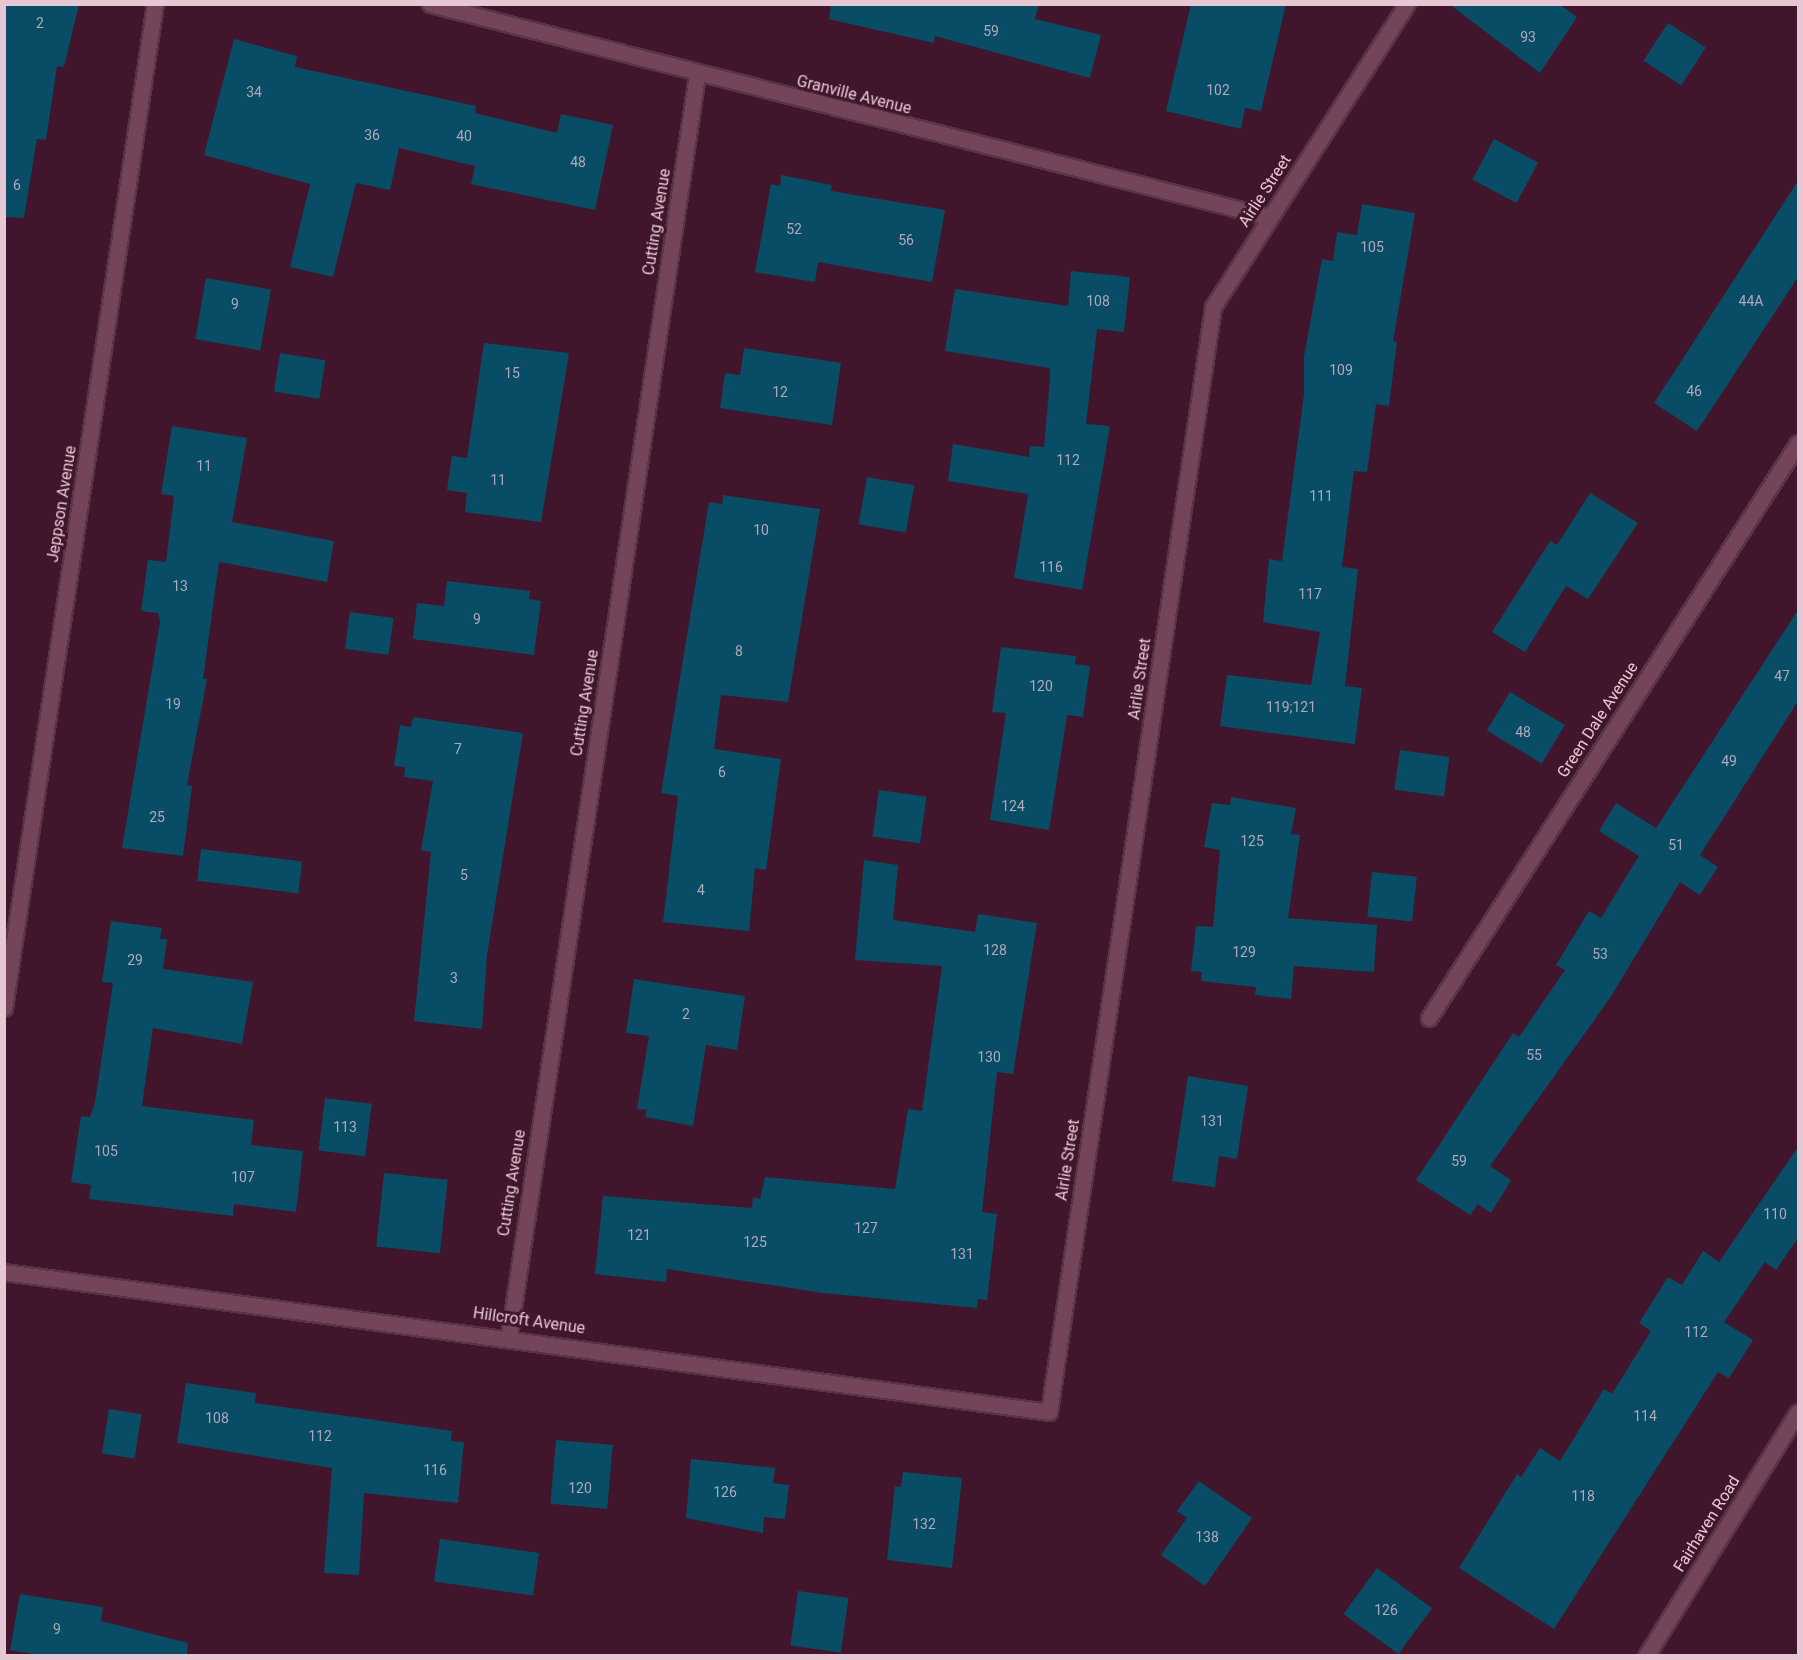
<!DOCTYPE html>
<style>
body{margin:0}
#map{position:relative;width:1803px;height:1660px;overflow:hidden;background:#41162d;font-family:Roboto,sans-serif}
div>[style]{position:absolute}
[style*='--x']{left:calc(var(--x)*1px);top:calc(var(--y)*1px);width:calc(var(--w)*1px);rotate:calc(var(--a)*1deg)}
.building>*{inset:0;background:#094c65;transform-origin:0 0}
.roads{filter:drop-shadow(2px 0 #583447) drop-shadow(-2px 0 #583447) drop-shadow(0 2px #583447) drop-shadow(0 -2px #583447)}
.minor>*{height:15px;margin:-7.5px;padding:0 7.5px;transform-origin:7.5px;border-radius:7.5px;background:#74445b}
span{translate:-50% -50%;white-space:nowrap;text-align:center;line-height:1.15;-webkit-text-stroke:6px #41162d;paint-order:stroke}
.number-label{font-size:14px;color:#afa9b9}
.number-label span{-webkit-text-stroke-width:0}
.street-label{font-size:16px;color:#e6c8d5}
.frame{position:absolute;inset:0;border:6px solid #e6c8d5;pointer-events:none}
</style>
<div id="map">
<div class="building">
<i style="clip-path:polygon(4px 4px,79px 4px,64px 67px,57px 66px,46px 140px,37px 139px,24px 218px,4px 217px)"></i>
<i style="clip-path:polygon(831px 4px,1039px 4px,1035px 19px,1101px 35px,1090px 78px,935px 36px,934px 43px,829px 19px)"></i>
<i style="clip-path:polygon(1191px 4px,1286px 4px,1261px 111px,1245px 108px,1241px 129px,1166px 111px)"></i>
<i style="clip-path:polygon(1449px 4px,1559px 4px,1577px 17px,1540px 73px)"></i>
<i style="left:1668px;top:23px;width:45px;height:45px;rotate:33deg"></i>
<i style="clip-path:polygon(234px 39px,297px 56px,295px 67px,476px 106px,475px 113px,557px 133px,561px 114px,613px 125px,595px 210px,471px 184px,475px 166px,399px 148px,390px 190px,356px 183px,333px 277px,290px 267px,310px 184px,204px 155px)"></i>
<i style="left:1494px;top:139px;width:50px;height:46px;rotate:28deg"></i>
<i style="clip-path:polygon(781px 175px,832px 185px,831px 191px,945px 210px,932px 282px,818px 262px,815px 282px,755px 272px,771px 184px,780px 186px)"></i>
<i style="clip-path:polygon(1798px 181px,1798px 277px,1697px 431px,1654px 403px)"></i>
<i style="clip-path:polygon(1362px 204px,1415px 213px,1393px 341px,1397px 342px,1389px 406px,1376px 404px,1367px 472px,1354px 471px,1342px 567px,1358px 569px,1345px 686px,1362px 688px,1355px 744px,1220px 726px,1227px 675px,1311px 685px,1320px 632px,1263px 622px,1269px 559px,1282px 561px,1304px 394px,1304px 356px,1322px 259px,1333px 261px,1337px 232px,1357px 235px)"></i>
<i style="clip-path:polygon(1071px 271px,1130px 277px,1124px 332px,1097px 329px,1086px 424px,1110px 426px,1082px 590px,1014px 578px,1028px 494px,948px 481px,953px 444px,1029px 457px,1030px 446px,1044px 447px,1050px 379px,1050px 368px,945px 351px,955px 289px,1068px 306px)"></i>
<i style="left:206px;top:278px;width:66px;height:62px;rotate:10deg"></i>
<i style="clip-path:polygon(484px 343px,569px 353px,541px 522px,465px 512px,467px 493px,447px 490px,452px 456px,467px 458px)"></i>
<i style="clip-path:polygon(744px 348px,841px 363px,832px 425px,720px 408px,725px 373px,740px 375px)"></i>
<i style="left:280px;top:353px;width:46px;height:39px;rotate:9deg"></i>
<i style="clip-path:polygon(172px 426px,247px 438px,232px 522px,334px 541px,327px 582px,219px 562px,203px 679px,207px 679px,187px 785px,192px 786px,183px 856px,122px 848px,160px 622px,158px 613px,141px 611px,148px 560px,166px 562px,174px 496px,161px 494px)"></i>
<i style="left:867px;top:477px;width:48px;height:48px;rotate:10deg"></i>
<i style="clip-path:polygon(1590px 493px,1638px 523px,1588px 599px,1566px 586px,1525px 652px,1492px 632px,1550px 541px,1557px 545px)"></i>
<i style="clip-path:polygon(723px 495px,820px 509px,788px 702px,721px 695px,714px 749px,781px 759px,766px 870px,755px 868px,749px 931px,663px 922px,678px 796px,661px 793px,709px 502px,722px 504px)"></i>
<i style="clip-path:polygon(447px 581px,530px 591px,529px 599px,541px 601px,534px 655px,413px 639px,417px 603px,444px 606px)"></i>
<i style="clip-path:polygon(1798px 610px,1798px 701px,1700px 855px,1718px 867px,1700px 895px,1680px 882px,1610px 998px,1490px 1166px,1511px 1180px,1491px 1213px,1478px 1204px,1470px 1215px,1416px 1180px,1513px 1033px,1519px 1037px,1565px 970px,1556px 965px,1589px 911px,1601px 918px,1639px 856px,1599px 831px,1616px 803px,1656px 828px)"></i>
<i style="left:350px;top:612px;width:44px;height:37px;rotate:8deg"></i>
<i style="clip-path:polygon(1001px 647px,1076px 656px,1075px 664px,1090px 666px,1083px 717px,1067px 715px,1049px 830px,990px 820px,1006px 713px,992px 712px)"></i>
<i style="left:1510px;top:692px;width:64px;height:45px;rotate:31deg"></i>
<i style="clip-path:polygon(413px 717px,523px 733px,487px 955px,482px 1029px,414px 1021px,431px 852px,421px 850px,433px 781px,404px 777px,405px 767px,394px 766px,400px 725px,411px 727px)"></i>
<i style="left:1400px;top:750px;width:50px;height:40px;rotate:8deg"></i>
<i style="left:879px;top:790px;width:48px;height:47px;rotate:8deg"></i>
<i style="clip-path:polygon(1231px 797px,1296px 808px,1291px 834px,1300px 835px,1288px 918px,1377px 925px,1374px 972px,1294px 966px,1291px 999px,1255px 995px,1256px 987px,1201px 981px,1202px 972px,1191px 971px,1196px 926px,1213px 927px,1220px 850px,1204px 847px,1212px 803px,1230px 805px)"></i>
<i style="left:201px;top:849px;width:102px;height:32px;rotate:7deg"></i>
<i style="clip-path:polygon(864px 860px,898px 865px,893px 920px,975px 932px,978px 914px,1037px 923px,1013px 1074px,997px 1072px,982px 1212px,997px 1214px,987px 1300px,978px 1299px,977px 1308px,823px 1293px,667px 1269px,666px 1282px,595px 1274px,603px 1196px,752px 1208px,753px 1197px,760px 1199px,765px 1177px,895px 1189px,908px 1109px,922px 1111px,942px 966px,855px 960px)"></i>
<i style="left:1372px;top:872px;width:45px;height:45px;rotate:6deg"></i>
<i style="clip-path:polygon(111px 921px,162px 928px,160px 939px,167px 939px,163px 969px,253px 982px,242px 1044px,153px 1028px,142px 1106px,254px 1120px,251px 1145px,303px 1151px,296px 1212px,234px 1204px,233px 1216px,89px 1199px,91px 1185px,71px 1182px,81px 1116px,90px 1117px,95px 1102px,113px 983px,102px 982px)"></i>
<i style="clip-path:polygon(634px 979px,745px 996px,737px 1050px,706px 1045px,693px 1126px,645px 1117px,647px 1110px,637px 1109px,649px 1036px,626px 1033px)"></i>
<i style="clip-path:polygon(1188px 1076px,1248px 1086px,1237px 1159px,1219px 1156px,1215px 1187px,1172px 1181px)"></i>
<i style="left:325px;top:1098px;width:47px;height:53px;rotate:7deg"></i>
<i style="clip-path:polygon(1798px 1147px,1798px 1238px,1776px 1270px,1765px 1262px,1724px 1322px,1753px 1340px,1729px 1378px,1718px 1372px,1554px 1629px,1459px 1568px,1517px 1474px,1521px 1477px,1540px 1448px,1560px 1461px,1604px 1389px,1612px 1394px,1651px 1331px,1639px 1323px,1668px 1277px,1682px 1285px,1703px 1251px,1719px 1262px)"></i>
<i style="left:384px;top:1173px;width:64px;height:74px;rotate:6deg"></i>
<i style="clip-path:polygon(186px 1383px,256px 1393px,255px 1403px,452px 1431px,451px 1441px,464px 1442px,458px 1503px,364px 1493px,359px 1575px,324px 1573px,332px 1468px,177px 1443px)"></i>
<i style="left:109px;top:1409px;width:33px;height:45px;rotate:9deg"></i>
<i style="left:556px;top:1440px;width:57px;height:64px;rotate:5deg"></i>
<i style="clip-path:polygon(691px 1459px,775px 1468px,773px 1483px,789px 1485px,785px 1519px,764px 1517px,763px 1533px,686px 1518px)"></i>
<i style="clip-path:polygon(903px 1472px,962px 1478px,952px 1568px,887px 1560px,895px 1486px,901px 1487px)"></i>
<i style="clip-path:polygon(1199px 1481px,1252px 1518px,1205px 1586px,1161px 1555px,1187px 1518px,1177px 1511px)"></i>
<i style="left:440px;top:1539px;width:100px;height:43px;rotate:8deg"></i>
<i style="left:1377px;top:1568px;width:68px;height:57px;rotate:36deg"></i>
<i style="left:798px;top:1591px;width:51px;height:55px;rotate:8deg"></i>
<i style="clip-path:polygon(20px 1594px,103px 1607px,101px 1621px,188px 1643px,187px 1656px,45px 1656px,10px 1650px)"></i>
</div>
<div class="roads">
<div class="minor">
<i style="--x:430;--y:4;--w:866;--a:14.24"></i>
<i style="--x:4;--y:1008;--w:1015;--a:-81.45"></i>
<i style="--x:1429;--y:1018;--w:683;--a:-57.31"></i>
<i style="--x:4;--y:1272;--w:1054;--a:7.63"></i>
<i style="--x:1049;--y:1412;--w:1117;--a:-81.56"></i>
<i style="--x:1213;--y:307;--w:360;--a:-57.4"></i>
<i style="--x:509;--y:1336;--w:1275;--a:-81.52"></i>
<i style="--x:1646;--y:1656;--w:287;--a:-58.1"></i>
</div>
</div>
<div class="number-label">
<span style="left:40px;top:23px">2</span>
<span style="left:991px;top:31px">59</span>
<span style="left:1528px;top:37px">93</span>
<span style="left:1218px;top:90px">102</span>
<span style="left:254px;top:92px">34</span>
<span style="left:372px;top:135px">36</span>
<span style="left:464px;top:136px">40</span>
<span style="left:578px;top:162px">48</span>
<span style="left:17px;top:185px">6</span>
<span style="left:794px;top:229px">52</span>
<span style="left:906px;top:240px">56</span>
<span style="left:1372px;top:247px">105</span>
<span style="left:1098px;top:301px">108</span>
<span style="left:1751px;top:301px">44A</span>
<span style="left:235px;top:304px">9</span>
<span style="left:1341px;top:370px">109</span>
<span style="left:512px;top:373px">15</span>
<span style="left:1694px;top:391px">46</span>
<span style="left:780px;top:392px">12</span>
<span style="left:1068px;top:460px">112</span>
<span style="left:204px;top:466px">11</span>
<span style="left:498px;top:480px">11</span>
<span style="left:1321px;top:496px">111</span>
<span style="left:761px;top:530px">10</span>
<span style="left:1051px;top:567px">116</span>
<span style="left:180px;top:586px">13</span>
<span style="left:1310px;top:594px">117</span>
<span style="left:477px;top:619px">9</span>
<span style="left:739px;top:651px">8</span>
<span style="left:1782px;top:676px">47</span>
<span style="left:1041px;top:686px">120</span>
<span style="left:173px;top:704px">19</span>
<span style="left:1291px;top:707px">119;121</span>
<span style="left:1523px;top:732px">48</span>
<span style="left:458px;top:749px">7</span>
<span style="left:1729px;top:761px">49</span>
<span style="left:722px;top:772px">6</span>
<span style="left:1013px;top:806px">124</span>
<span style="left:157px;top:817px">25</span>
<span style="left:1252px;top:841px">125</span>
<span style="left:1676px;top:845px">51</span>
<span style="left:464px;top:875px">5</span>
<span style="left:701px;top:890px">4</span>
<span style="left:995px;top:950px">128</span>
<span style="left:1244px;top:952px">129</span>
<span style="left:1600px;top:954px">53</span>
<span style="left:135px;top:960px">29</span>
<span style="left:454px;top:978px">3</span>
<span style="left:686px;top:1014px">2</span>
<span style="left:1534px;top:1055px">55</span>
<span style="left:989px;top:1057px">130</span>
<span style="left:1212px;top:1121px">131</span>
<span style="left:345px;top:1127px">113</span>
<span style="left:106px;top:1151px">105</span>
<span style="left:1459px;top:1161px">59</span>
<span style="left:243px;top:1177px">107</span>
<span style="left:1775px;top:1214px">110</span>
<span style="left:866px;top:1228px">127</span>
<span style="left:639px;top:1235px">121</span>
<span style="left:755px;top:1242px">125</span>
<span style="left:962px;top:1254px">131</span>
<span style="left:1696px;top:1332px">112</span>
<span style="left:1645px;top:1416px">114</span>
<span style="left:217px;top:1418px">108</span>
<span style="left:320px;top:1436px">112</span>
<span style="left:435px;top:1470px">116</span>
<span style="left:580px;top:1488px">120</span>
<span style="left:725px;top:1492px">126</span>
<span style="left:1583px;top:1496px">118</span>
<span style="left:924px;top:1524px">132</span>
<span style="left:1207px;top:1537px">138</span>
<span style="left:1386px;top:1610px">126</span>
<span style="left:57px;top:1629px">9</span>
</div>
<div class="street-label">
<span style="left:854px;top:95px;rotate:14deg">Granville Avenue</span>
<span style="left:1265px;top:191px;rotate:-57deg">Airlie Street</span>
<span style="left:657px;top:222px;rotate:-81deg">Cutting Avenue</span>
<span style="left:62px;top:504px;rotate:-81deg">Jeppson Avenue</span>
<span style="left:1140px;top:679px;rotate:-82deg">Airlie Street</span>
<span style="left:585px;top:703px;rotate:-81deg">Cutting Avenue</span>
<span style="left:1598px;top:720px;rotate:-57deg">Green Dale Avenue</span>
<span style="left:1068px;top:1160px;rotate:-81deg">Airlie Street</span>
<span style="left:512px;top:1183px;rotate:-81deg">Cutting Avenue</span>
<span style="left:529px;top:1321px;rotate:8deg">Hillcroft Avenue</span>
<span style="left:1707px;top:1524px;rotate:-58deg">Fairhaven Road</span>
</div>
<div class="frame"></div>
</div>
